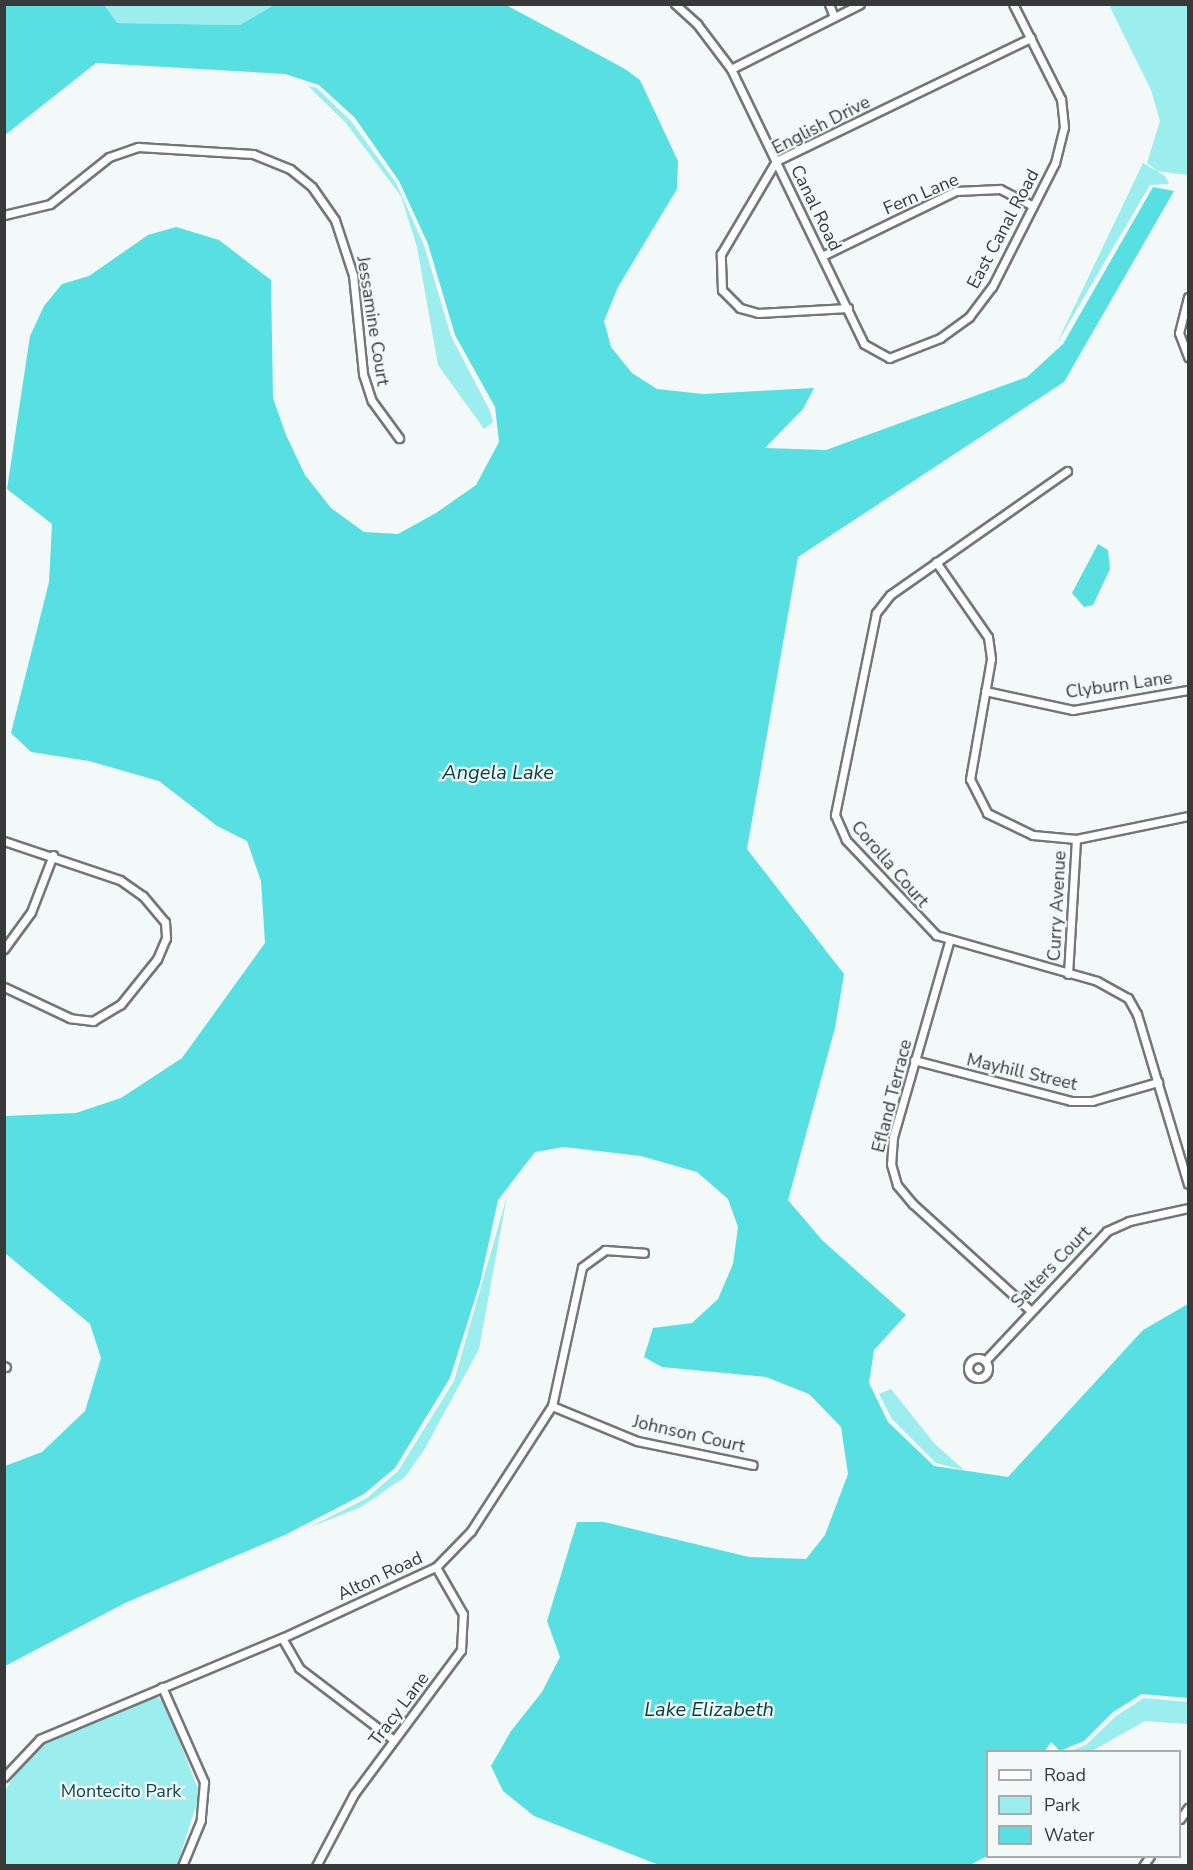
<!DOCTYPE html>
<style>
body{margin:0}
#map{position:relative;width:1193px;height:1870px;overflow:hidden;background:#f3f8f8;font-family:"Nunito Sans",sans-serif}
div>[style]{position:absolute}
[style*='--x']{left:calc(var(--x)*1px);top:calc(var(--y)*1px);width:calc(var(--w)*1px);rotate:calc(var(--a)*1deg)}
.green>*{inset:0;background:#9bedee}
.water>*{inset:0;background:#58dfe1}
.roads{filter:drop-shadow(2px 0 #737777) drop-shadow(-2px 0 #737777) drop-shadow(0 2px #737777) drop-shadow(0 -2px #737777)}
.street>*{height:7px;margin:-3.5px;padding:0 3.5px;transform-origin:3.5px;border-radius:3.5px;background:#fff}
.street>.ring{margin:-3.5px;padding:0;box-sizing:content-box;background:none;border:7px solid #fff;border-radius:50%}
span{translate:-50% -50%;white-space:nowrap;text-align:center;line-height:1.15;-webkit-text-stroke:4.5px #f3f8f8;paint-order:stroke}
.street-label{font-size:18px;color:#383a3a}
.park-label{font-size:18px;color:#0a4949}
.water-label{font-size:20px;color:#004242;font-style:italic}
.frame{position:absolute;inset:0;border:6px solid #383a3a;pointer-events:none}
.legend{position:absolute;left:986px;top:1750px;width:195px;height:108px;box-sizing:border-box;background:#f3f8f8;border:2px solid #a8acac;margin:0;padding:8px 10px;list-style:none;font-size:18px;color:#383a3a}
.legend li{display:flex;align-items:center;gap:12px;height:30px}
.legend b{width:30px;border:2px solid #a8acac}
</style>
<div id="map">
<div class="green">
<i style="clip-path:polygon(4px 5px,274px 5px,240px 25px,116px 23px)"></i>
<i style="clip-path:polygon(1109px 5px,1188px 5px,1188px 175px,1157px 171px,1147px 163px,1160px 121px,1151px 90px)"></i>
<i style="clip-path:polygon(308px 86px,317px 88px,351px 121px,396px 183px,424px 245px,451px 336px,490px 411px,493px 422px,484px 429px,438px 365px,417px 247px,401px 196px,345px 122px)"></i>
<i style="clip-path:polygon(1143px 163px,1165px 176px,1169px 184px,1150px 185px,1056px 345px)"></i>
<i style="clip-path:polygon(507px 1196px,479px 1349px,424px 1450px,405px 1477px,361px 1507px,308px 1528px,367px 1498px,398px 1471px,454px 1381px)"></i>
<i style="clip-path:polygon(891px 1389px,934px 1443px,964px 1470px,936px 1463px,892px 1419px,879px 1394px)"></i>
<i style="clip-path:polygon(156px 1697px,164px 1701px,200px 1794px,177px 1865px,5px 1866px,5px 1791px,24px 1758px,45px 1742px)"></i>
<i style="clip-path:polygon(1144px 1698px,1188px 1702px,1188px 1724px,1145px 1721px,1092px 1751px,1070px 1751px,1086px 1745px,1116px 1716px)"></i>
</div>
<div class="water">
<i style="clip-path:polygon(5px 4px,104px 5px,117px 23px,240px 25px,274px 5px,506px 5px,625px 69px,640px 80px,678px 161px,677px 189px,618px 287px,604px 321px,611px 347px,632px 373px,657px 389px,703px 394px,814px 388px,803px 409px,765px 448px,826px 450px,1027px 377px,1063px 344px,1153px 187px,1174px 191px,1064px 382px,798px 557px,747px 849px,844px 974px,835px 1028px,788px 1200px,822px 1240px,906px 1315px,874px 1350px,869px 1383px,888px 1422px,934px 1466px,1008px 1477px,1143px 1330px,1188px 1304px,1188px 1698px,1142px 1694px,1113px 1712px,1084px 1741px,1060px 1751px,1051px 1742px,1045px 1751px,988px 1752px,987px 1856px,968px 1866px,659px 1865px,534px 1816px,503px 1791px,491px 1766px,511px 1731px,542px 1692px,560px 1657px,547px 1621px,577px 1522px,604px 1522px,749px 1557px,806px 1559px,825px 1535px,848px 1474px,841px 1427px,809px 1394px,766px 1377px,662px 1367px,644px 1357px,653px 1328px,692px 1323px,718px 1299px,733px 1264px,738px 1227px,728px 1199px,697px 1172px,641px 1156px,564px 1147px,535px 1152px,498px 1200px,480px 1283px,450px 1378px,395px 1468px,364px 1494px,287px 1534px,125px 1603px,5px 1666px,5px 1466px,42px 1452px,85px 1411px,101px 1358px,90px 1324px,5px 1253px,5px 1116px,76px 1113px,121px 1098px,182px 1058px,265px 943px,261px 881px,247px 841px,217px 826px,159px 781px,89px 761px,31px 752px,11px 733px,49px 582px,52px 524px,7px 489px,30px 336px,44px 306px,62px 284px,89px 276px,148px 235px,176px 227px,219px 240px,271px 280px,273px 398px,286px 435px,305px 475px,331px 508px,364px 532px,398px 534px,436px 513px,476px 485px,499px 442px,495px 407px,455px 335px,428px 244px,399px 181px,355px 118px,319px 85px,285px 74px,96px 63px,5px 135px)"></i>
<i style="clip-path:polygon(1098px 544px,1108px 550px,1110px 569px,1093px 605px,1084px 607px,1072px 593px)"></i>
</div>
<div class="roads">
<div class="street">
<i style="--x:675;--y:4;--w:30;--a:42"></i>
<i style="--x:697;--y:24;--w:56;--a:52.9"></i>
<i style="--x:731;--y:69;--w:305;--a:64.2"></i>
<i style="--x:864;--y:344;--w:29;--a:29"></i>
<i style="--x:889;--y:358;--w:55;--a:-21.4"></i>
<i style="--x:940;--y:338;--w:36;--a:-36"></i>
<i style="--x:969;--y:317;--w:38;--a:-53"></i>
<i style="--x:992;--y:287;--w:139;--a:-63.1"></i>
<i style="--x:1055;--y:163;--w:37;--a:-76"></i>
<i style="--x:1064;--y:127;--w:28;--a:-96"></i>
<i style="--x:1061;--y:99;--w:106;--a:-116.8"></i>
<i style="--x:829;--y:4;--w:14;--a:69"></i>
<i style="--x:731;--y:69;--w:144;--a:-26.7"></i>
<i style="--x:4;--y:215;--w:47;--a:-13.4"></i>
<i style="--x:50;--y:204;--w:75;--a:-38.5"></i>
<i style="--x:109;--y:157;--w:31;--a:-19"></i>
<i style="--x:138;--y:147;--w:115;--a:3.5"></i>
<i style="--x:253;--y:154;--w:40;--a:22"></i>
<i style="--x:290;--y:169;--w:28;--a:39"></i>
<i style="--x:312;--y:187;--w:40;--a:55.1"></i>
<i style="--x:335;--y:220;--w:58;--a:71.9"></i>
<i style="--x:353;--y:275;--w:100;--a:84.2"></i>
<i style="--x:363;--y:374;--w:28;--a:72"></i>
<i style="--x:372;--y:401;--w:46;--a:53.9"></i>
<i style="--x:822;--y:256;--w:149;--a:-25.9"></i>
<i style="--x:956;--y:191;--w:44;--a:-2.6"></i>
<i style="--x:1000;--y:189;--w:37;--a:27"></i>
<i style="--x:1188;--y:297;--w:37;--a:104"></i>
<i style="--x:1179;--y:333;--w:26;--a:69"></i>
<i style="--x:848;--y:308;--w:90;--a:176.8"></i>
<i style="--x:758;--y:313;--w:19;--a:-164"></i>
<i style="--x:740;--y:308;--w:25;--a:-135"></i>
<i style="--x:722;--y:290;--w:36;--a:-92"></i>
<i style="--x:721;--y:254;--w:108;--a:-59.4"></i>
<i style="--x:776;--y:161;--w:283;--a:-25.8"></i>
<i style="--x:1067;--y:471;--w:216;--a:145"></i>
<i style="--x:890;--y:595;--w:23;--a:128"></i>
<i style="--x:876;--y:613;--w:206;--a:101.5"></i>
<i style="--x:835;--y:815;--w:27;--a:66"></i>
<i style="--x:846;--y:840;--w:131;--a:46.5"></i>
<i style="--x:936;--y:935;--w:167;--a:15.9"></i>
<i style="--x:1097;--y:981;--w:35;--a:29"></i>
<i style="--x:1128;--y:998;--w:18;--a:61"></i>
<i style="--x:1137;--y:1014;--w:177;--a:73.3"></i>
<i style="--x:936;--y:562;--w:91;--a:55.3"></i>
<i style="--x:988;--y:637;--w:22;--a:82"></i>
<i style="--x:991;--y:659;--w:122;--a:99.9"></i>
<i style="--x:970;--y:779;--w:38;--a:63"></i>
<i style="--x:987;--y:813;--w:51;--a:25.6"></i>
<i style="--x:1033;--y:835;--w:43;--a:5.3"></i>
<i style="--x:1076;--y:839;--w:114;--a:-11.6"></i>
<i style="--x:985;--y:691;--w:90;--a:12.2"></i>
<i style="--x:1073;--y:710;--w:117;--a:-9.9"></i>
<i style="--x:4;--y:841;--w:122;--a:18.6"></i>
<i style="--x:120;--y:880;--w:28;--a:35"></i>
<i style="--x:143;--y:896;--w:34;--a:50"></i>
<i style="--x:165;--y:922;--w:16;--a:86"></i>
<i style="--x:166;--y:938;--w:23;--a:113"></i>
<i style="--x:157;--y:959;--w:58;--a:128.7"></i>
<i style="--x:121;--y:1004;--w:33;--a:149"></i>
<i style="--x:93;--y:1021;--w:23;--a:-173"></i>
<i style="--x:70;--y:1018;--w:73;--a:-154.8"></i>
<i style="--x:949;--y:942;--w:203;--a:106"></i>
<i style="--x:893;--y:1137;--w:27;--a:94"></i>
<i style="--x:891;--y:1164;--w:22;--a:74"></i>
<i style="--x:897;--y:1185;--w:25;--a:50"></i>
<i style="--x:913;--y:1204;--w:158;--a:42.2"></i>
<i style="--x:4;--y:949;--w:46;--a:-53.9"></i>
<i style="--x:31;--y:912;--w:61;--a:-68.9"></i>
<i style="--x:1068;--y:974;--w:135;--a:-86.6"></i>
<i style="--x:914;--y:1060;--w:162;--a:14.6"></i>
<i style="--x:1071;--y:1101;--w:21;--a:0"></i>
<i style="--x:1092;--y:1101;--w:69;--a:-16.1"></i>
<i class="ring" style="left:968px;top:1358px;width:13px;height:13px"></i>
<i style="--x:985;--y:1361;--w:178;--a:-46.8"></i>
<i style="--x:1107;--y:1231;--w:24;--a:-24"></i>
<i style="--x:1129;--y:1221;--w:60;--a:-12.4"></i>
<i style="--x:4;--y:1366;--w:2;--a:27"></i>
<i style="--x:552;--y:1406;--w:92;--a:22.4"></i>
<i style="--x:637;--y:1441;--w:118;--a:11.7"></i>
<i style="--x:282;--y:1638;--w:34;--a:60"></i>
<i style="--x:299;--y:1668;--w:119;--a:37.2"></i>
<i style="--x:162;--y:1687;--w:104;--a:66.1"></i>
<i style="--x:204;--y:1782;--w:38;--a:95"></i>
<i style="--x:201;--y:1820;--w:50;--a:112.4"></i>
<i style="--x:4;--y:1777;--w:52;--a:-46.5"></i>
<i style="--x:40;--y:1739;--w:262;--a:-22.7"></i>
<i style="--x:282;--y:1638;--w:170;--a:-24.8"></i>
<i style="--x:436;--y:1567;--w:50;--a:-45.8"></i>
<i style="--x:471;--y:1531;--w:149;--a:-57.1"></i>
<i style="--x:552;--y:1406;--w:142;--a:-77.8"></i>
<i style="--x:582;--y:1267;--w:29;--a:-36"></i>
<i style="--x:605;--y:1250;--w:39;--a:4"></i>
<i style="--x:1180;--y:1819;--w:14;--a:-54"></i>
<i style="--x:316;--y:1866;--w:81;--a:-62.2"></i>
<i style="--x:354;--y:1794;--w:179;--a:-53.4"></i>
<i style="--x:461;--y:1650;--w:36;--a:-87"></i>
<i style="--x:463;--y:1614;--w:54;--a:-119.9"></i>
<i style="--x:1143;--y:1866;--w:12;--a:-55"></i>
</div>
</div>
<div class="street-label">
<span style="left:821px;top:125px;rotate:-27deg">English Drive</span>
<span style="left:921px;top:194px;rotate:-23deg">Fern Lane</span>
<span style="left:816px;top:208px;rotate:64deg">Canal Road</span>
<span style="left:1003px;top:229px;rotate:-62deg">East Canal Road</span>
<span style="left:373px;top:321px;rotate:81deg">Jessamine Court</span>
<span style="left:1119px;top:685px;rotate:-8deg">Clyburn Lane</span>
<span style="left:890px;top:864px;rotate:49deg">Corolla Court</span>
<span style="left:1057px;top:906px;rotate:-87deg">Curry Avenue</span>
<span style="left:1022px;top:1072px;rotate:13deg">Mayhill Street</span>
<span style="left:892px;top:1096px;rotate:-76deg">Efland Terrace</span>
<span style="left:1051px;top:1267px;rotate:-46deg">Salters Court</span>
<span style="left:689px;top:1434px;rotate:13deg">Johnson Court</span>
<span style="left:380px;top:1576px;rotate:-25deg">Alton Road</span>
<span style="left:399px;top:1709px;rotate:-53deg">Tracy Lane</span>
</div>
<div class="park-label">
<span style="left:121px;top:1791px">Montecito Park</span>
</div>
<div class="water-label">
<span style="left:498px;top:772px">Angela Lake</span>
<span style="left:709px;top:1709px">Lake Elizabeth</span>
</div>
<div class="frame"></div>
<ul class="legend">
<li><b style="height:8px;background:#fff"></b>Road</li>
<li><b style="height:16px;background:#9bedee"></b>Park</li>
<li><b style="height:16px;background:#58dfe1"></b>Water</li>
</ul>
</div>
